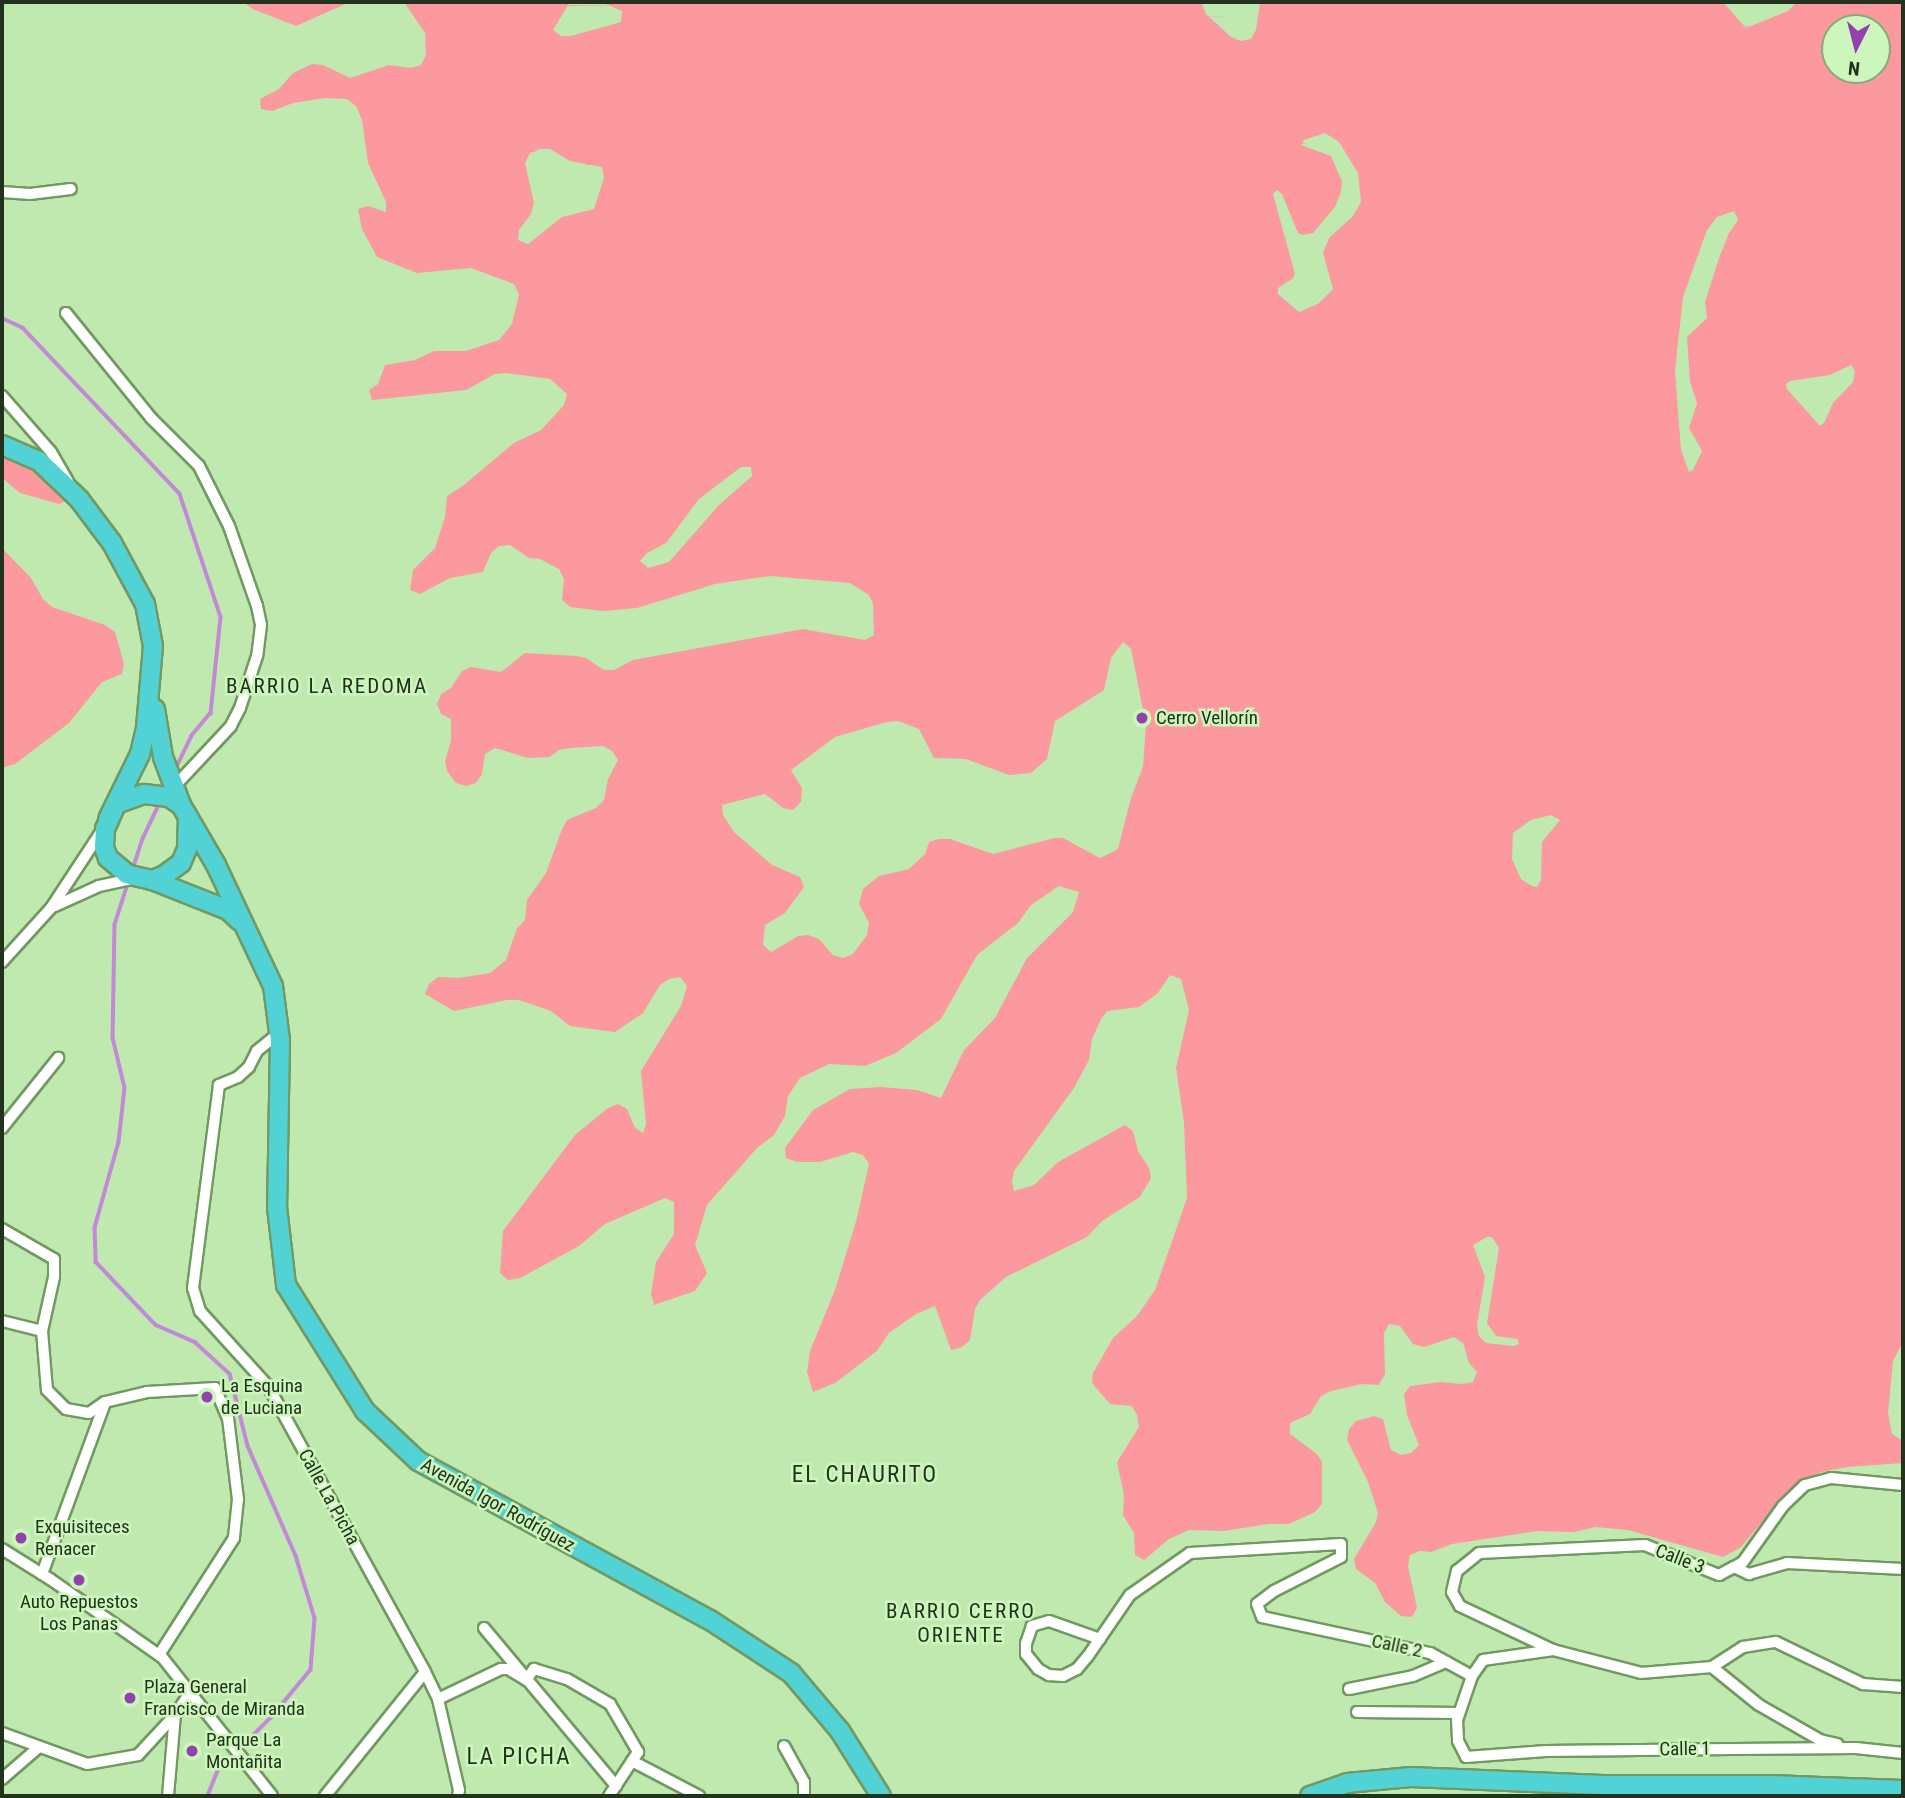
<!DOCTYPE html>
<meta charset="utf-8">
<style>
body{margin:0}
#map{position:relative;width:1905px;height:1798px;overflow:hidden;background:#c0e9af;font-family:"Roboto Condensed",sans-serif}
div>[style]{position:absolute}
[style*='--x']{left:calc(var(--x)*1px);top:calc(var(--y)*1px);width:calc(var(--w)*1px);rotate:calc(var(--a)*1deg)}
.green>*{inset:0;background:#fb999e}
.stream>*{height:3.5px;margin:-1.75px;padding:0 1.75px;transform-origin:1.75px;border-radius:1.75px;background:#c289d7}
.roads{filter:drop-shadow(2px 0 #729962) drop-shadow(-2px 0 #729962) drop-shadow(0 2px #729962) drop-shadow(0 -2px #729962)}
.street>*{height:10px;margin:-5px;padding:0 5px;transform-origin:5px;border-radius:5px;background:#fff}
.highway>*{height:18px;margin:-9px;padding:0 9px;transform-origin:9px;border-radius:9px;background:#51d3d6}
.dots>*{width:19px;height:19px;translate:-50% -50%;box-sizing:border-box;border:4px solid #cdf6bc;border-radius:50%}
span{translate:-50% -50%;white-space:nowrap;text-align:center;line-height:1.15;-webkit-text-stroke:5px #cdf6bc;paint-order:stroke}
.poi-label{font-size:19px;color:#22321c}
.left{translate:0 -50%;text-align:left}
.street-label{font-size:19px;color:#22321c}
.neighbourhood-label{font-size:21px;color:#22321c;letter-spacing:2px}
.quarter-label{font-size:23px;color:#22321c;letter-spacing:2px}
.frame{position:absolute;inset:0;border:4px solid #22321c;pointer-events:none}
.north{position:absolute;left:1821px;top:14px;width:70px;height:70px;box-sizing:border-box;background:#cdf6bc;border:2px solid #89a87c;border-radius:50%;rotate:186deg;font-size:19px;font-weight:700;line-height:28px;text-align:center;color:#22321c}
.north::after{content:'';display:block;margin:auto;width:24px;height:32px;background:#9441b0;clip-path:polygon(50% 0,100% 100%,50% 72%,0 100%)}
</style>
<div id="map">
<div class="green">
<i style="clip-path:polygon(242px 2px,350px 2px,296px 26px,253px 9px)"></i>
<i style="clip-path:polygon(evenodd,404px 2px,570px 2px,553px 30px,561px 36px,571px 36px,621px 22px,622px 11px,601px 2px,1201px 2px,1206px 14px,1231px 37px,1241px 41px,1251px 39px,1256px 30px,1260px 2px,1723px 2px,1746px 28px,1788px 11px,1797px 2px,1903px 2px,1903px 1342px,1893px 1361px,1888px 1413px,1892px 1434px,1903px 1441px,1903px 1463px,1847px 1467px,1821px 1472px,1804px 1480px,1788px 1491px,1741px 1547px,1723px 1557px,1628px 1530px,1595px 1527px,1574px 1532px,1537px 1531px,1452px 1544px,1431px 1552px,1420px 1551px,1410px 1555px,1408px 1566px,1417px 1608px,1412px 1617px,1401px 1616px,1385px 1602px,1375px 1583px,1356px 1569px,1354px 1559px,1376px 1522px,1378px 1513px,1368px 1482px,1347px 1440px,1349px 1429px,1356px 1421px,1374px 1416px,1383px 1419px,1391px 1450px,1401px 1455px,1411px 1453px,1419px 1445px,1407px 1415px,1404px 1394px,1410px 1386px,1441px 1382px,1462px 1384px,1473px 1382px,1477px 1372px,1469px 1363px,1463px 1343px,1454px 1337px,1424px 1347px,1413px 1344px,1400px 1326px,1389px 1324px,1384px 1333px,1385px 1374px,1379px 1385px,1362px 1384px,1331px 1391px,1321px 1396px,1310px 1414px,1290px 1423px,1290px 1434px,1317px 1454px,1322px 1462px,1322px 1504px,1315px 1512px,1289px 1524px,1268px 1524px,1224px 1531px,1189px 1530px,1169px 1539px,1144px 1560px,1135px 1555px,1134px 1533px,1123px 1515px,1124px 1495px,1117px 1462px,1139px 1427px,1137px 1415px,1132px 1406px,1110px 1404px,1092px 1383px,1093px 1373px,1113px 1338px,1137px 1316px,1155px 1290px,1187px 1198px,1184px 1123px,1176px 1068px,1189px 1010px,1181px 979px,1170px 975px,1158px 993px,1139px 1007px,1107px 1011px,1101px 1019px,1092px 1039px,1089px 1060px,1074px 1088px,1014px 1171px,1012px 1181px,1014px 1191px,1034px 1185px,1058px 1162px,1125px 1125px,1133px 1131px,1138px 1151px,1149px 1168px,1151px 1178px,1140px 1197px,1102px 1221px,1087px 1237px,1006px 1277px,980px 1300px,975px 1309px,970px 1340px,962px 1347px,951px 1350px,935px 1306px,916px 1314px,889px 1333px,877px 1351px,835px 1383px,813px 1392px,807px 1372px,810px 1351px,835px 1290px,857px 1218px,869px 1164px,863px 1155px,853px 1152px,820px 1162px,797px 1162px,786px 1158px,785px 1148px,813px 1110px,850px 1089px,881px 1087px,917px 1090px,941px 1098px,964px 1050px,995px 1018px,1027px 958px,1073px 912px,1079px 892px,1059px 886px,1031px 905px,1018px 923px,977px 955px,941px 1019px,896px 1053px,865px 1066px,829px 1064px,800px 1078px,788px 1096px,785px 1116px,774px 1135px,757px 1148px,707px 1205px,695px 1245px,707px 1273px,695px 1291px,654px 1305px,651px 1294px,656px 1262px,674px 1234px,674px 1202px,665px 1198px,605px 1224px,579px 1246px,520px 1278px,508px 1280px,500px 1273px,503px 1231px,575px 1135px,608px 1108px,618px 1104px,627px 1109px,635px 1128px,643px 1133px,646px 1124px,641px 1071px,681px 1006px,687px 986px,680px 977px,669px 979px,660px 985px,643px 1013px,615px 1032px,570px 1026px,551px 1011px,519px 1000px,507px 1000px,454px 1011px,425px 994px,429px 984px,438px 977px,459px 978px,490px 973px,506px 960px,517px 928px,525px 920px,527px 900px,546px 873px,562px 829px,567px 820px,596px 808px,604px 800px,608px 779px,618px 760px,612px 751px,603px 746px,570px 748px,559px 750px,550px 757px,528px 758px,495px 748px,485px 754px,482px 774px,476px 783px,466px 786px,456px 783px,447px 771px,445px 761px,451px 741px,451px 719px,441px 714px,437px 704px,441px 694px,451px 688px,462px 671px,471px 667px,501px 672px,525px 653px,577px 656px,586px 658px,604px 670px,614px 670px,633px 660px,803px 629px,865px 640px,874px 635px,873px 604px,869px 595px,850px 583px,770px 576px,715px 584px,637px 608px,603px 611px,570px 607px,562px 600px,564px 579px,559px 569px,540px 559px,529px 558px,510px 545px,499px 546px,491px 553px,483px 572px,450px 578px,420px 594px,410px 590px,413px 570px,435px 548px,445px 517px,447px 496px,464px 485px,514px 443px,541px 430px,564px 405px,567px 394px,550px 379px,507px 373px,495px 374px,466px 390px,372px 400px,369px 390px,378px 384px,385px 365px,415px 360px,434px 351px,466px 351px,499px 340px,512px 324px,519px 294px,514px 284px,471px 268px,417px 273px,377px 257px,362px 229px,358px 209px,368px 206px,386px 212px,386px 202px,368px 163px,362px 120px,356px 106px,347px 99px,325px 98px,293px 103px,272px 111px,261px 109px,260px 99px,279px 89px,293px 73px,312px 64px,323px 65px,350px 78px,389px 65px,411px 68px,421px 65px,426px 55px,425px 33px,404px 2px,1835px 28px,1877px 28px,1877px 70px,1835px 70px,1835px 28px,404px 2px,1325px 133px,1339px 142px,1358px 173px,1361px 202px,1353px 216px,1329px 238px,1323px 253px,1333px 289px,1318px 304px,1299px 312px,1278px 294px,1278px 288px,1292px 279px,1295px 274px,1273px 194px,1277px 190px,1282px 194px,1298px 233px,1302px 235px,1313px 233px,1335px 207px,1341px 192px,1342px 181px,1331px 156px,1301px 145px,1304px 140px,1325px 133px,404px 2px,540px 149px,550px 149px,570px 161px,602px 167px,604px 178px,594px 209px,562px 217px,528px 244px,518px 240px,519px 230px,531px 214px,534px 203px,525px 163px,530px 153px,540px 149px,404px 2px,1734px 211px,1738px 220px,1729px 233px,1719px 258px,1705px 302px,1707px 318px,1687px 337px,1690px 382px,1697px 403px,1689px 428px,1702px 451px,1693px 470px,1689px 472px,1681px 450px,1675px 371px,1683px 297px,1707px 230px,1717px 217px,1734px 211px,404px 2px,1851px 365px,1855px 371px,1853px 382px,1833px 403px,1824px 423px,1820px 426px,1787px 389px,1786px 384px,1790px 381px,1830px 375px,1851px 365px,404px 2px,741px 467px,751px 467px,752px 476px,719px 505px,669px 562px,648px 568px,640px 561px,647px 553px,666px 543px,699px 499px,741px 467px,404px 2px,1123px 642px,1131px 649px,1146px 725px,1143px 767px,1131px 798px,1118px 849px,1100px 858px,1063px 838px,1054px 838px,993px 854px,950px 839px,939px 839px,929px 842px,925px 854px,909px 869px,879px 876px,863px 889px,859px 904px,869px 923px,867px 935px,853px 954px,843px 958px,833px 955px,819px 939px,808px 935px,798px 936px,771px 952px,763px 945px,765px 925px,785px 913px,804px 887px,800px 877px,772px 865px,734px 832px,723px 815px,722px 805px,765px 794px,783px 808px,793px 810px,801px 802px,802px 788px,791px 770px,835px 737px,887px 722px,898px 721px,919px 729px,934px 758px,966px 759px,1009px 775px,1031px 773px,1047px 759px,1055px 721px,1104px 690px,1111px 658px,1123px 642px,404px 2px,1551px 815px,1560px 820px,1542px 842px,1541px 880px,1537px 887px,1532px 886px,1521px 879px,1512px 859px,1513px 833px,1531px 820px,1551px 815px,404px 2px,1487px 1237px,1492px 1237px,1499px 1248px,1487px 1323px,1496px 1336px,1517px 1339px,1519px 1344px,1514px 1346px,1486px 1343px,1479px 1336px,1477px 1325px,1485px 1277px,1473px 1245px,1487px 1237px)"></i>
<i style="clip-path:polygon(2px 451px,54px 480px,68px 500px,59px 504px,20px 493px,2px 478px)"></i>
<i style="clip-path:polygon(2px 548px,31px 578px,43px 599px,52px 607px,105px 625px,115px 632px,124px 664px,122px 674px,102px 682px,69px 723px,15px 764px,2px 768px)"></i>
</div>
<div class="stream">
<i style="--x:2;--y:318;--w:23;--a:25"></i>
<i style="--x:23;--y:328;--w:228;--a:46.6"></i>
<i style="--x:180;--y:494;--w:130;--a:71.6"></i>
<i style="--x:221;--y:617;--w:97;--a:95.9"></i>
<i style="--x:211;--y:713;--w:30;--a:130"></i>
<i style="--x:192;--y:736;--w:39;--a:116"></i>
<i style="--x:132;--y:871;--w:35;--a:-72"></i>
<i style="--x:143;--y:838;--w:42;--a:-64.7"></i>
<i style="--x:129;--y:881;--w:46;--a:107.7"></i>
<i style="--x:115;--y:925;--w:113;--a:91"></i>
<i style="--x:113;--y:1038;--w:51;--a:76.5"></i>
<i style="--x:125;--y:1088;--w:54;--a:96.3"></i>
<i style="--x:119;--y:1142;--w:89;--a:105.6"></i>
<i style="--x:95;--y:1228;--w:34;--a:88"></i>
<i style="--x:96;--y:1262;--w:87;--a:46.4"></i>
<i style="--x:156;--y:1325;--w:43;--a:23.6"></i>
<i style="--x:195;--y:1342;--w:47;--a:42.4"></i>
<i style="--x:230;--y:1374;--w:74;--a:76"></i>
<i style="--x:248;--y:1446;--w:120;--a:66.4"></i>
<i style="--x:296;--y:1556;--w:65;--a:73"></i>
<i style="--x:315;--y:1618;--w:52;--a:94.4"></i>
<i style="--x:311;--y:1670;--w:62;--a:129.8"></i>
<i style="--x:271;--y:1718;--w:75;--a:135"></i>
<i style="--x:218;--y:1771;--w:27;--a:112"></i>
</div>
<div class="roads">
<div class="street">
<i style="--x:2;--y:192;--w:28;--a:4"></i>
<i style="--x:30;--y:194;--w:41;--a:-7"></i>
<i style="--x:66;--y:313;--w:135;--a:51"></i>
<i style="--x:151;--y:418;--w:68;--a:45"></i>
<i style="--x:199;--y:466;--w:67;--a:63.4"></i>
<i style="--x:229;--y:526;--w:85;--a:70.7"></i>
<i style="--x:257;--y:606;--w:19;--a:78"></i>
<i style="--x:261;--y:625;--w:31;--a:97"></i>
<i style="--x:257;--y:656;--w:55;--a:108.1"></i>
<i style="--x:240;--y:708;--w:20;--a:117"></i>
<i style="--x:231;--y:726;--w:83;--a:133.1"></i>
<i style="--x:2;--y:396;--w:74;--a:48.8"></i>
<i style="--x:51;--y:452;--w:34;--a:60"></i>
<i style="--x:55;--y:906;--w:48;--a:-24.4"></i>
<i style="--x:99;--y:886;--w:35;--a:-12"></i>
<i style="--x:2;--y:962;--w:73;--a:-47.8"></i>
<i style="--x:51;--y:908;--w:91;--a:-56.7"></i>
<i style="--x:280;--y:1040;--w:7;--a:-164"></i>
<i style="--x:273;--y:1038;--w:21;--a:141"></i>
<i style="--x:257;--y:1051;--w:18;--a:117"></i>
<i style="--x:249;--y:1067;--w:15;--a:138"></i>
<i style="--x:238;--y:1077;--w:21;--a:157"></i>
<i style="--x:219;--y:1085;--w:205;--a:97.3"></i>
<i style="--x:193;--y:1288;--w:24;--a:73"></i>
<i style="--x:200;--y:1311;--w:101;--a:47.8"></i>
<i style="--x:268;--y:1386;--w:326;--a:61.2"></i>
<i style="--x:425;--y:1672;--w:30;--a:64"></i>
<i style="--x:438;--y:1699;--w:93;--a:77"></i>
<i style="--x:459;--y:1790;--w:6;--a:99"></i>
<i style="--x:2;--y:1128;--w:90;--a:-51.3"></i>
<i style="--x:2;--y:1229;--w:60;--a:30"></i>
<i style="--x:54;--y:1259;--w:18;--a:90"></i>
<i style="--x:54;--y:1277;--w:55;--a:102.5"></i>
<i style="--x:42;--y:1331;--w:59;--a:85.2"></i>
<i style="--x:47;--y:1390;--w:27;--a:45"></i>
<i style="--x:66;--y:1409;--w:23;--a:10"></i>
<i style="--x:89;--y:1413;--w:19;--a:-35"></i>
<i style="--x:105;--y:1402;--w:43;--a:-13.4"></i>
<i style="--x:147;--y:1392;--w:68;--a:-3.4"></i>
<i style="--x:215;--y:1388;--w:33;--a:67"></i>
<i style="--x:228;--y:1418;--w:82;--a:83"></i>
<i style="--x:238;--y:1499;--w:39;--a:96"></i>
<i style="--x:234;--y:1538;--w:139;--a:122.7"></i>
<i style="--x:2;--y:1321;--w:41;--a:14"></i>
<i style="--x:2;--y:1549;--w:57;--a:32"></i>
<i style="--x:50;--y:1579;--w:136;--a:34.9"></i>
<i style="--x:162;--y:1657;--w:177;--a:51.6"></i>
<i style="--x:1734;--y:1567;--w:10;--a:-29"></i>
<i style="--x:1743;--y:1562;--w:69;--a:-54.5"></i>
<i style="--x:1783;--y:1506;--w:30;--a:-44"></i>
<i style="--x:1805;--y:1485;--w:27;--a:-15"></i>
<i style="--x:1831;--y:1478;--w:72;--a:5.6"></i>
<i style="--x:42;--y:1574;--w:182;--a:-69.8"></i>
<i style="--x:484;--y:1628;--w:206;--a:50.1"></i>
<i style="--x:1100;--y:1639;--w:54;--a:-160.6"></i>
<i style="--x:1049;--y:1621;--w:18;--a:164"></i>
<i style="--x:1032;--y:1626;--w:18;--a:109"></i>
<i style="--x:1026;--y:1643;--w:11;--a:90"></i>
<i style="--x:1026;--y:1654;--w:19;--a:51"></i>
<i style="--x:1038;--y:1669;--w:13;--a:29"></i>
<i style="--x:1049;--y:1675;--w:14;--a:4"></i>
<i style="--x:1063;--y:1676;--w:16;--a:-27"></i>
<i style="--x:1077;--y:1669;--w:17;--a:-50"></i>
<i style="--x:1088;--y:1656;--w:74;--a:-55.5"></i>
<i style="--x:1130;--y:1595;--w:73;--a:-35"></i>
<i style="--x:1190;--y:1553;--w:151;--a:-3.4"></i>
<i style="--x:1341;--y:1544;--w:13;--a:90"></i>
<i style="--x:1341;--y:1557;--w:75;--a:153.1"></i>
<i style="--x:1274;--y:1591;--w:21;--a:143"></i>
<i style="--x:1257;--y:1604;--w:14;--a:69"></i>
<i style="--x:1262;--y:1617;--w:172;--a:12.1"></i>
<i style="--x:1430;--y:1653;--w:48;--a:28.7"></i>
<i style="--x:1472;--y:1676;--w:19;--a:-55"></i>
<i style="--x:1483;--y:1660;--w:71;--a:-8.1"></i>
<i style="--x:1553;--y:1650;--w:91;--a:14.6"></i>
<i style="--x:1641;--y:1673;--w:71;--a:-4.8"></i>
<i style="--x:1712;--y:1667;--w:37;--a:-33"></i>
<i style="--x:1743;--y:1647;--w:33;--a:-9"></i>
<i style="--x:1776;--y:1642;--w:97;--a:25.8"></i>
<i style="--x:1863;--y:1684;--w:40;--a:4.3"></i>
<i style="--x:1553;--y:1650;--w:103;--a:-154.7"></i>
<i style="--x:1460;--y:1606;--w:16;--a:-120"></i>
<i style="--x:1452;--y:1592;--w:22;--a:-77"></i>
<i style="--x:1457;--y:1571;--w:28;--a:-39"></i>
<i style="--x:1479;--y:1553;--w:166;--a:-2.8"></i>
<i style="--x:1645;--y:1545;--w:80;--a:22.1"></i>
<i style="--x:1719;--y:1575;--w:17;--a:-28"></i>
<i style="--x:1734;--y:1567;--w:17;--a:25"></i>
<i style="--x:1749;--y:1574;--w:40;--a:-16"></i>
<i style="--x:1787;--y:1563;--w:116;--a:3"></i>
<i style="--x:1712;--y:1667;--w:60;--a:39"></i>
<i style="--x:1759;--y:1705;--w:70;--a:29.8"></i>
<i style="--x:1820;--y:1740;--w:18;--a:13"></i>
<i style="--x:1472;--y:1676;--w:46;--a:108.8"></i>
<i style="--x:1457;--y:1720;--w:21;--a:87"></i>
<i style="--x:1458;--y:1741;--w:18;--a:63"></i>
<i style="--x:1466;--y:1757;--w:80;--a:-4.3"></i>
<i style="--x:1546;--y:1751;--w:187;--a:-0.6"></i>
<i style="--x:1733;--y:1749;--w:123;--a:-0.5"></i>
<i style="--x:1856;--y:1748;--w:47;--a:6.1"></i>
<i style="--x:1349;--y:1689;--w:65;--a:-11.5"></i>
<i style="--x:1413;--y:1676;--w:36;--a:-23"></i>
<i style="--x:438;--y:1699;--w:70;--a:-25.5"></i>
<i style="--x:501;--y:1669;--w:7;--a:0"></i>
<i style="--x:508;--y:1669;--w:21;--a:31"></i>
<i style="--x:526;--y:1680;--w:14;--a:-54"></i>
<i style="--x:534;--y:1669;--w:34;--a:17"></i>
<i style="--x:567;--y:1679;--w:50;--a:30.2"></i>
<i style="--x:610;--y:1704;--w:56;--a:59.7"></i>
<i style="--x:638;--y:1752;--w:53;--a:123.4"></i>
<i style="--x:1357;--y:1712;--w:102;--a:0.6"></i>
<i style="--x:2;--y:1733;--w:90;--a:20"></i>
<i style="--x:87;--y:1764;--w:52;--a:-10"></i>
<i style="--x:138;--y:1755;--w:54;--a:-47.2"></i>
<i style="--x:784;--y:1746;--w:41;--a:60.9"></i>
<i style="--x:804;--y:1782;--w:14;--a:90"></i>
<i style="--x:632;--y:1761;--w:76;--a:27.6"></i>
<i style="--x:2;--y:1779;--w:49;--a:-40.9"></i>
<i style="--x:168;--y:1796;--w:81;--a:-85.1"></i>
<i style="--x:175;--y:1715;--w:27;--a:-56"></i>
<i style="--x:325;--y:1796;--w:159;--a:-51.1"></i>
</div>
<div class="highway">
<i style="--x:2;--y:445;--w:40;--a:23.4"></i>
<i style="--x:39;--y:461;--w:55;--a:43.5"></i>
<i style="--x:79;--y:499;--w:55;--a:53.1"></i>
<i style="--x:112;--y:543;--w:69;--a:61.6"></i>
<i style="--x:145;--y:604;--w:43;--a:79.2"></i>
<i style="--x:153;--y:646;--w:82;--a:94.9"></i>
<i style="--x:146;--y:728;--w:27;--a:103"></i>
<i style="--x:140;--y:754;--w:72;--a:116.2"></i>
<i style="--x:155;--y:709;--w:49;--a:80.5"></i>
<i style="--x:163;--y:757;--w:51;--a:69.4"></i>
<i style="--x:144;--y:794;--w:25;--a:7"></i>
<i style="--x:169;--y:797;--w:14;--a:34"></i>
<i style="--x:181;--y:805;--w:14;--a:60"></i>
<i style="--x:188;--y:817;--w:32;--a:92"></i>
<i style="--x:187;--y:849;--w:15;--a:113"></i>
<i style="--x:181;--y:863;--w:22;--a:144"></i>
<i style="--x:163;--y:876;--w:12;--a:160"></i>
<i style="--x:152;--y:880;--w:26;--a:-167"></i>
<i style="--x:127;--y:874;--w:25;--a:-140"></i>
<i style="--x:108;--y:858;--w:12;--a:-110"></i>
<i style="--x:104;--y:847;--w:18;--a:-87"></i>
<i style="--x:105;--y:829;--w:27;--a:-66"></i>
<i style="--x:116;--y:804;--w:30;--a:-20"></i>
<i style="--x:188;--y:817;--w:56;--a:59.7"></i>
<i style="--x:216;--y:865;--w:134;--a:64.8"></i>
<i style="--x:273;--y:986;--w:54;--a:82.6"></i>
<i style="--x:280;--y:1040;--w:167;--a:91"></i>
<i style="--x:277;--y:1207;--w:79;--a:83.4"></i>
<i style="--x:286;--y:1285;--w:149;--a:57.9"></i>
<i style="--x:365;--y:1411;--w:73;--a:43.3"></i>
<i style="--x:418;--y:1461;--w:332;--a:28.6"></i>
<i style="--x:710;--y:1620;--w:97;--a:33.2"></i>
<i style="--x:791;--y:1673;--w:76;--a:49.8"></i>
<i style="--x:840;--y:1731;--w:77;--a:57.8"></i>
<i style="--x:152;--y:880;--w:82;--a:21.5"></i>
<i style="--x:228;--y:910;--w:16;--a:43"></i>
<i style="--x:1310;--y:1796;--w:39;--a:-19"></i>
<i style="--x:1347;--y:1783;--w:64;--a:-5.4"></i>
<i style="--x:1411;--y:1777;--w:192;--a:2.4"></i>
<i style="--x:1603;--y:1785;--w:168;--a:0"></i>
<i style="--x:1771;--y:1785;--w:132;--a:2.2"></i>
</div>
</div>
<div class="dots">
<i style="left:1142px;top:718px;background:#9441b0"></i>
<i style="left:207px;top:1397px;background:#9441b0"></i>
<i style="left:21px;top:1538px;background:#9441b0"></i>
<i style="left:79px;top:1580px;background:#9441b0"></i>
<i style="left:130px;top:1698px;background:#9441b0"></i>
<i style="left:192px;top:1751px;background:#9441b0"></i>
</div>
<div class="poi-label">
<span class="left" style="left:1156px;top:718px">Cerro Vellorín</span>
<span class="left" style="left:221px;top:1397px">La Esquina<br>de Luciana</span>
<span class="left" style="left:35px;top:1538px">Exquisiteces<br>Renacer</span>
<span style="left:79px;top:1613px">Auto Repuestos<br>Los Panas</span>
<span class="left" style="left:144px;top:1698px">Plaza General<br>Francisco de Miranda</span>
<span class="left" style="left:206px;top:1751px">Parque La<br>Montañita</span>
</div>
<div class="street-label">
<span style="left:329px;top:1497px;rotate:61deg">Calle La Picha</span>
<span style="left:498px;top:1505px;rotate:29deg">Avenida Igor Rodríguez</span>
<span style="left:1680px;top:1559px;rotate:21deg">Calle 3</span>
<span style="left:1397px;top:1646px;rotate:12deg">Calle 2</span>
<span style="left:1685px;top:1749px;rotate:-1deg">Calle 1</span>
</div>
<div class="neighbourhood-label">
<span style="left:327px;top:686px">BARRIO LA REDOMA</span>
<span style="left:961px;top:1623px">BARRIO CERRO<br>ORIENTE</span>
</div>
<div class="quarter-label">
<span style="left:865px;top:1475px">EL CHAURITO</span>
<span style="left:519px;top:1757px">LA PICHA</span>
</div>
<div class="frame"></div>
<div class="north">N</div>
</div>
